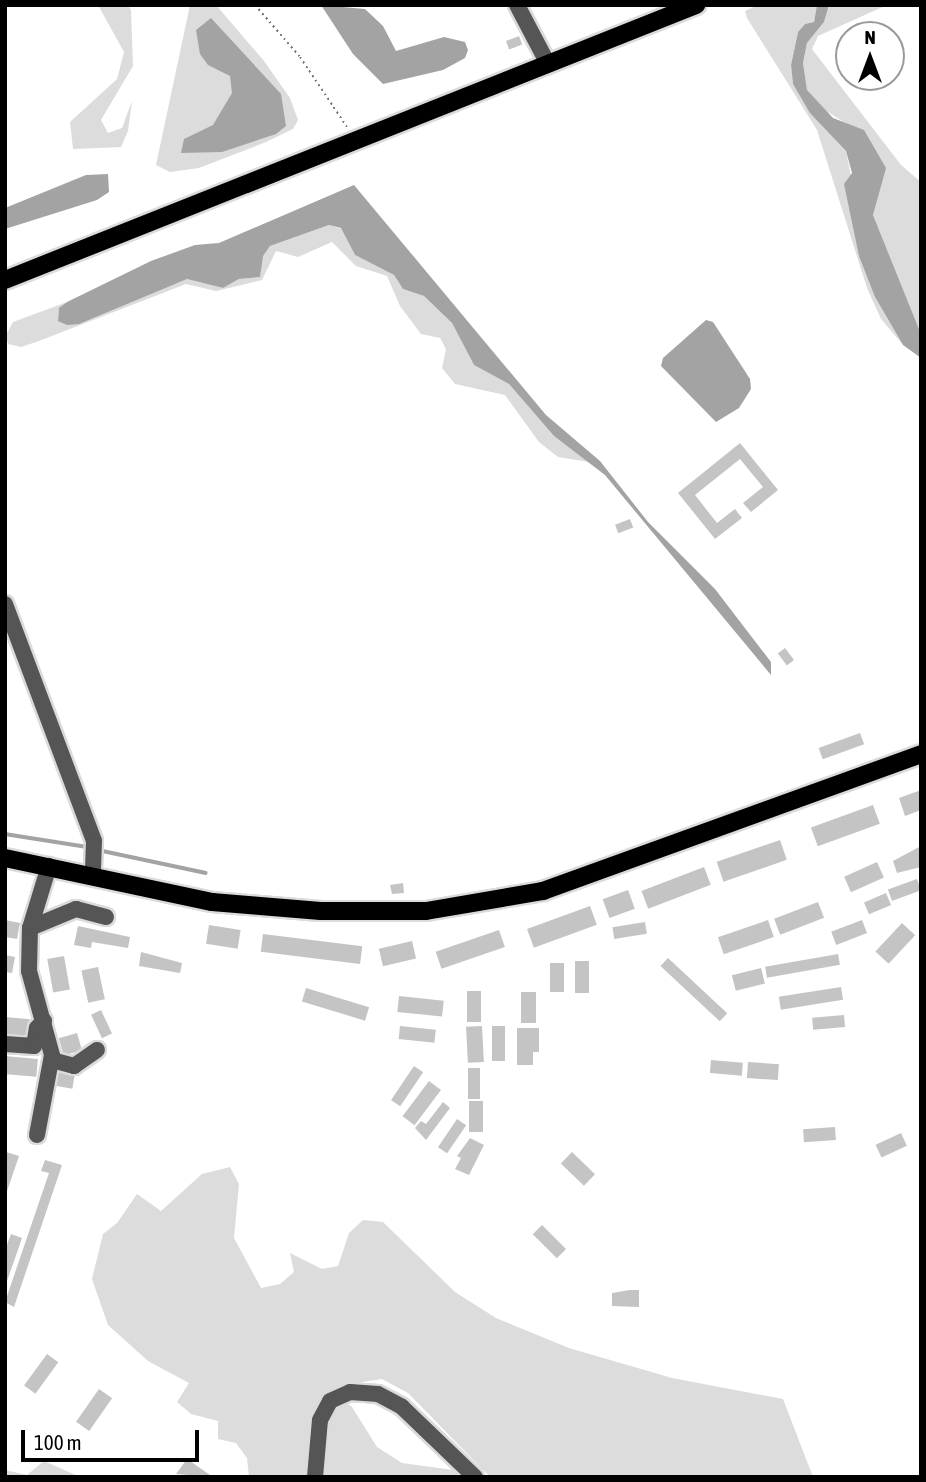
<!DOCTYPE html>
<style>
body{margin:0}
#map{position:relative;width:926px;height:1482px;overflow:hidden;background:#fff;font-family:"Asap Condensed",sans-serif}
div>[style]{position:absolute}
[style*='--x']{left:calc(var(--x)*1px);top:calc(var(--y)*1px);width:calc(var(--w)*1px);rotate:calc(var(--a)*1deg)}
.green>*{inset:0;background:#dcdcdc}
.water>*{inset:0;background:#a3a3a3}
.stream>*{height:3.5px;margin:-1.75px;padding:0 1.75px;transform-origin:1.75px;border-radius:1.75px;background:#a3a3a3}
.building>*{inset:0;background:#c4c4c4;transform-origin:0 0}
.path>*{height:2px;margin-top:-1px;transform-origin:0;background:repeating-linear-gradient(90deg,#777 0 2px,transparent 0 5.5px)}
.roads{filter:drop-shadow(2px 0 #dbdbdb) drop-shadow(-2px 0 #dbdbdb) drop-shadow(0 2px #dbdbdb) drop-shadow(0 -2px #dbdbdb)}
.minor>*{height:16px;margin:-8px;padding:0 8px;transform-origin:8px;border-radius:8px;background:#555}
.major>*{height:18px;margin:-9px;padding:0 9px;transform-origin:9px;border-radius:9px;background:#000}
span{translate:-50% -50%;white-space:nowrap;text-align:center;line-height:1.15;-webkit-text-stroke:6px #fff;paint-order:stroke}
.frame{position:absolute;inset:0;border:7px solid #000;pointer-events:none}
.north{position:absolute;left:835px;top:21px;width:70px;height:70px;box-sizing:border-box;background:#fff;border:2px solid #999;border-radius:50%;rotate:0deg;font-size:19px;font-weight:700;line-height:28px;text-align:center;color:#000}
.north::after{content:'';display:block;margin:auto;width:24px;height:32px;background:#000;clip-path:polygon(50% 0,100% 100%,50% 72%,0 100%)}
.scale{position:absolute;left:21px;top:1430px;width:178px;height:32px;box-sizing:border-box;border:4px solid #000;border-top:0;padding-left:9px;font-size:21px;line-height:24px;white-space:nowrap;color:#000;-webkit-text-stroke:5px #fff;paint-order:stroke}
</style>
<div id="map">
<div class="green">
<i style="clip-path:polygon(98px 5px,128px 5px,131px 10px,133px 66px,101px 120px,108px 133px,122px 128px,132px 101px,128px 131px,121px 147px,73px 149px,70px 122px,117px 79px,124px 52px)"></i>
<i style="clip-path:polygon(190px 5px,216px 5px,264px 61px,290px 98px,298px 120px,293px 129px,266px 142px,199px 168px,170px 172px,156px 165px)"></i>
<i style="clip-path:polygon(758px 5px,817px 5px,814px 22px,805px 24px,798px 32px,791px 65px,793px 84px,820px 123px,846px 151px,875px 297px,903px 345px,881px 319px,867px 288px,817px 130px,747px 18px,745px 11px)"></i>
<i style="clip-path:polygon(829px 5px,887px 5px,818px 36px,812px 49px,901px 165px,921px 182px,921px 334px,873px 215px,885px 167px,847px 124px,815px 104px,807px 90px,803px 63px,807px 43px,824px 22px)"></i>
<i style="clip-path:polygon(329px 225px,342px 229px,355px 255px,394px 275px,403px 289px,424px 296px,452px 323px,474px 365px,509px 384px,554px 436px,589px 462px,558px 457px,539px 442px,505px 395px,455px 384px,442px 368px,446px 349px,440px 338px,421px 334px,400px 306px,387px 276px,356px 266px,332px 242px,298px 257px,276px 251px,262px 280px,216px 291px,186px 284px,39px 341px,21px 347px,8px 344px,6px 335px,13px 322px,67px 302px,59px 309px,58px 320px,67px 325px,187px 279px,223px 288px,239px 279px,260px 277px,262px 256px,270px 246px)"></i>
<i style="clip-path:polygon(230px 1167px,239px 1184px,234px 1238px,261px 1288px,280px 1284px,294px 1272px,290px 1253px,322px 1269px,338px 1266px,349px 1233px,363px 1220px,383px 1222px,455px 1292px,496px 1318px,569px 1348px,672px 1378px,783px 1399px,813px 1477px,490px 1477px,408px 1393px,382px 1379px,342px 1385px,325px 1397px,308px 1477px,249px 1477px,247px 1458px,236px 1443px,218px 1439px,218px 1421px,191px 1414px,177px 1402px,189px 1383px,148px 1361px,108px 1325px,92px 1279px,103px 1234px,117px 1223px,137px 1194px,161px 1211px,202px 1174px)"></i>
<i style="clip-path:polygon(343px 1401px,352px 1407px,377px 1447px,402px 1463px,461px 1471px,467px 1477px,320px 1477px,326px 1420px,332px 1406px)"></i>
<i style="clip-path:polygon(44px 1461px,80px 1477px,5px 1477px,5px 1470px,27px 1475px)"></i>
</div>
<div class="water">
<i style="clip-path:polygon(321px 5px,365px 9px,383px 26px,396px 51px,444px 37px,465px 42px,468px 50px,465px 58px,443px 70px,383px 84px,353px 54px)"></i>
<i style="clip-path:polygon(817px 5px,829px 5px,824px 22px,807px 43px,803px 63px,807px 90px,833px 118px,864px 130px,886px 168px,873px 215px,921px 334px,921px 358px,903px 345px,875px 297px,859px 256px,844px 184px,852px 173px,846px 151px,810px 113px,793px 84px,791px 65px,798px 32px,805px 24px,814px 22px)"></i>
<i style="clip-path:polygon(211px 18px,281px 94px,286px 126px,276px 134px,222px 152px,181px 153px,184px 139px,213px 125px,232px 93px,230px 76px,208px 65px,200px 54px,196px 30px)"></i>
<i style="clip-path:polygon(108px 174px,109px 192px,97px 200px,5px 229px,5px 208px,86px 175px)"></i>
<i style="clip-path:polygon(354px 185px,546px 415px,600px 461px,648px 522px,715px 589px,771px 662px,771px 675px,605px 475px,554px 436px,509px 384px,474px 365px,452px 323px,424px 296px,403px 289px,394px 275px,355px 255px,341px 228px,329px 225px,270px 246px,263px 256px,260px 277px,239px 279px,223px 288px,187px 279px,79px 324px,67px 325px,58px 321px,59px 308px,67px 302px,151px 261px,195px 245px,219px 243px)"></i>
<i style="clip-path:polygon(706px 320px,713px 322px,750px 379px,751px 389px,739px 408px,716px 422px,661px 366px,663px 358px)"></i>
</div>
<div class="stream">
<i style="--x:5;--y:834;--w:83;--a:9"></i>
<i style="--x:98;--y:850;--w:110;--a:12"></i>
</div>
<div class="building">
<i style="left:519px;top:36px;width:9px;height:14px;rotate:69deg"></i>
<i style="clip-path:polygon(740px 443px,778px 490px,751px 512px,743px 503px,763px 487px,740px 459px,695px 495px,717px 523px,735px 509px,742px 518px,715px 539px,678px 493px)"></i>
<i style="left:630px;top:519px;width:9px;height:16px;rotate:69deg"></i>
<i style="left:785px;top:648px;width:15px;height:9px;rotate:53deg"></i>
<i style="left:860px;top:733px;width:12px;height:44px;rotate:70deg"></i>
<i style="clip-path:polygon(921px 790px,921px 810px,905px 816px,899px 798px)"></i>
<i style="left:873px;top:805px;width:20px;height:66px;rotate:70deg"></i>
<i style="left:780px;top:840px;width:21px;height:67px;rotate:71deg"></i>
<i style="clip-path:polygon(921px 846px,921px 867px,897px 873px,893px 861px)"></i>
<i style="left:877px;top:862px;width:17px;height:36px;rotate:66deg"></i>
<i style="left:704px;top:867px;width:19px;height:67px;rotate:69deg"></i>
<i style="left:917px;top:879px;width:12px;height:31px;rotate:70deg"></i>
<i style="clip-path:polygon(403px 883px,404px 893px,392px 894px,390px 885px)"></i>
<i style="left:628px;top:890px;width:20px;height:27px;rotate:70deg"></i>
<i style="left:886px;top:893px;width:13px;height:24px;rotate:67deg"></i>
<i style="left:818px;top:902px;width:17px;height:47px;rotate:69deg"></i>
<i style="left:590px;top:906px;width:20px;height:67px;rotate:70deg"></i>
<i style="clip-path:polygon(5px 920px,20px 923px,17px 939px,5px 937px)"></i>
<i style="left:768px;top:920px;width:18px;height:53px;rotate:71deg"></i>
<i style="left:862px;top:920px;width:14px;height:33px;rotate:69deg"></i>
<i style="left:645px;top:922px;width:12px;height:33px;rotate:81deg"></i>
<i style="left:902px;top:923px;width:18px;height:39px;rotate:43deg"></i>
<i style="left:209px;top:925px;width:32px;height:19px;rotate:9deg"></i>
<i style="clip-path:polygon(78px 926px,130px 937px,128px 948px,92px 942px,91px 948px,74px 945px)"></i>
<i style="left:499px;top:930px;width:18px;height:67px;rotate:71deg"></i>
<i style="left:263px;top:934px;width:100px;height:18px;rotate:7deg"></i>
<i style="left:412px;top:941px;width:18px;height:34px;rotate:77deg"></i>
<i style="clip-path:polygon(141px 952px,182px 963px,180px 973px,139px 966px)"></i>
<i style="left:838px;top:954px;width:11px;height:74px;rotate:80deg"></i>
<i style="clip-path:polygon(5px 955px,15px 957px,12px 973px,5px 972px)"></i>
<i style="left:64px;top:956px;width:34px;height:17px;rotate:80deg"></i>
<i style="left:668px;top:958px;width:81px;height:11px;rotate:43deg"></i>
<i style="left:575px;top:961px;width:14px;height:32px"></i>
<i style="left:550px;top:963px;width:14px;height:29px"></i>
<i style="left:98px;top:967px;width:33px;height:17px;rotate:78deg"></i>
<i style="left:761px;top:968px;width:16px;height:30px;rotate:76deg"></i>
<i style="left:841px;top:987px;width:13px;height:63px;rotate:81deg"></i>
<i style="left:306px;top:988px;width:66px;height:14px;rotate:17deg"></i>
<i style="left:467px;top:991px;width:14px;height:31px"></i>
<i style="left:521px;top:992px;width:15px;height:31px"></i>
<i style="left:399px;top:996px;width:45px;height:16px;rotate:6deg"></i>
<i style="left:101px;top:1010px;width:26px;height:11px;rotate:65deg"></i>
<i style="left:844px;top:1015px;width:12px;height:32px;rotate:85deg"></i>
<i style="left:5px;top:1017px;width:25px;height:17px;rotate:5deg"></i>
<i style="left:400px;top:1026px;width:36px;height:13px;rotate:6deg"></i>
<i style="left:482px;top:1026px;width:36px;height:16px;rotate:87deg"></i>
<i style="left:492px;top:1026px;width:13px;height:35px"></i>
<i style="clip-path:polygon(517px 1028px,539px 1028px,539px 1052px,533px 1052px,533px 1065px,517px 1065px)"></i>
<i style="left:77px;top:1033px;width:18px;height:19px;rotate:74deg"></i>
<i style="left:5px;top:1056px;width:33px;height:18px;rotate:5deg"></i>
<i style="left:711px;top:1060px;width:32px;height:13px;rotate:5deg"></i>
<i style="left:748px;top:1062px;width:31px;height:16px;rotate:4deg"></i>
<i style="left:414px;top:1066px;width:11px;height:41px;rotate:34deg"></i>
<i style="left:468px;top:1068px;width:12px;height:31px"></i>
<i style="left:58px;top:1072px;width:17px;height:14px;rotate:10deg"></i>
<i style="left:429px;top:1081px;width:15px;height:44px;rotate:37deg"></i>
<i style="left:469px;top:1101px;width:14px;height:31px"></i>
<i style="clip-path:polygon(443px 1102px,450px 1108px,426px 1140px,415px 1128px,421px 1121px,426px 1124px)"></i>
<i style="left:457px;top:1119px;width:11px;height:34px;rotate:34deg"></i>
<i style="left:835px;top:1127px;width:13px;height:32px;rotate:86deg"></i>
<i style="left:901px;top:1133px;width:14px;height:28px;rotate:65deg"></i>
<i style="clip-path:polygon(470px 1138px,484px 1145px,469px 1175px,455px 1169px,461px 1158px,457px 1156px)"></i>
<i style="clip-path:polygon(6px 1152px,19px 1156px,6px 1194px,5px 1154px)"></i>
<i style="left:572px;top:1152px;width:32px;height:16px;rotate:44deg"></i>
<i style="clip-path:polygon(45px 1160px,62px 1165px,14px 1307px,5px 1302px,49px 1173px,41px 1171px)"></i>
<i style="left:542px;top:1225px;width:34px;height:13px;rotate:45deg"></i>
<i style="clip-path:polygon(11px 1234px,22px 1238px,6px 1284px,5px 1250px)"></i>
<i style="clip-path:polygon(630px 1290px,639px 1290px,639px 1307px,612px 1306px,612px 1293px)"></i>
<i style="left:47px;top:1354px;width:14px;height:39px;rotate:36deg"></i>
<i style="left:99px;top:1389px;width:16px;height:40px;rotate:35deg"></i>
<i style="clip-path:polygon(187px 1459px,213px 1477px,176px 1474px)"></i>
</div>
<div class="path">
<i style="--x:255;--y:5;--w:69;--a:49.1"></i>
<i style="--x:300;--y:57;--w:84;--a:56.1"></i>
</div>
<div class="roads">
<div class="minor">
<i style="--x:517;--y:5;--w:67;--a:62.3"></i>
<i style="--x:5;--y:604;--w:253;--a:69.4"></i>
<i style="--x:94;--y:841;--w:33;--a:92"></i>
<i style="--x:30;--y:928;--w:50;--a:-22.4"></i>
<i style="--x:76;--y:909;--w:31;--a:15"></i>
<i style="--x:5;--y:1044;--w:29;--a:4"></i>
<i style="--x:34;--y:1046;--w:18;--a:-81"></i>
<i style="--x:37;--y:1028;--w:10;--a:-45"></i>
<i style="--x:52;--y:1060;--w:23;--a:15"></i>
<i style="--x:74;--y:1066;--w:28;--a:-35"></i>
<i style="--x:37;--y:1135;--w:81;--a:-79.4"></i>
<i style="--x:52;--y:1055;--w:87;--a:-105.3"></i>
<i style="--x:29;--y:971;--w:43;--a:-88.7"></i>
<i style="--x:30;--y:928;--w:65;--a:-73"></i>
<i style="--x:315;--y:1477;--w:57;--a:-85"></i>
<i style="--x:320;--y:1420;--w:21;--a:-62"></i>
<i style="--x:330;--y:1401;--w:22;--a:-24"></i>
<i style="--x:350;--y:1392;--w:28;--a:4"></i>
<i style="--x:378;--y:1394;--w:27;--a:28"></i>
<i style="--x:402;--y:1407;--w:101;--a:43.8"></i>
</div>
<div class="major">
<i style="--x:5;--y:280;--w:744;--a:-21.7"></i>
<i style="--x:5;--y:858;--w:212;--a:12"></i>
<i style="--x:212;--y:902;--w:109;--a:4.7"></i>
<i style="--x:321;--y:911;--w:105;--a:0"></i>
<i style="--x:426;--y:911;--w:119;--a:-9.7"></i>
<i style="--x:543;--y:891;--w:402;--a:-19.9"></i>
</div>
</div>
<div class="frame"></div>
<div class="north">N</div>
<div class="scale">100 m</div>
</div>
